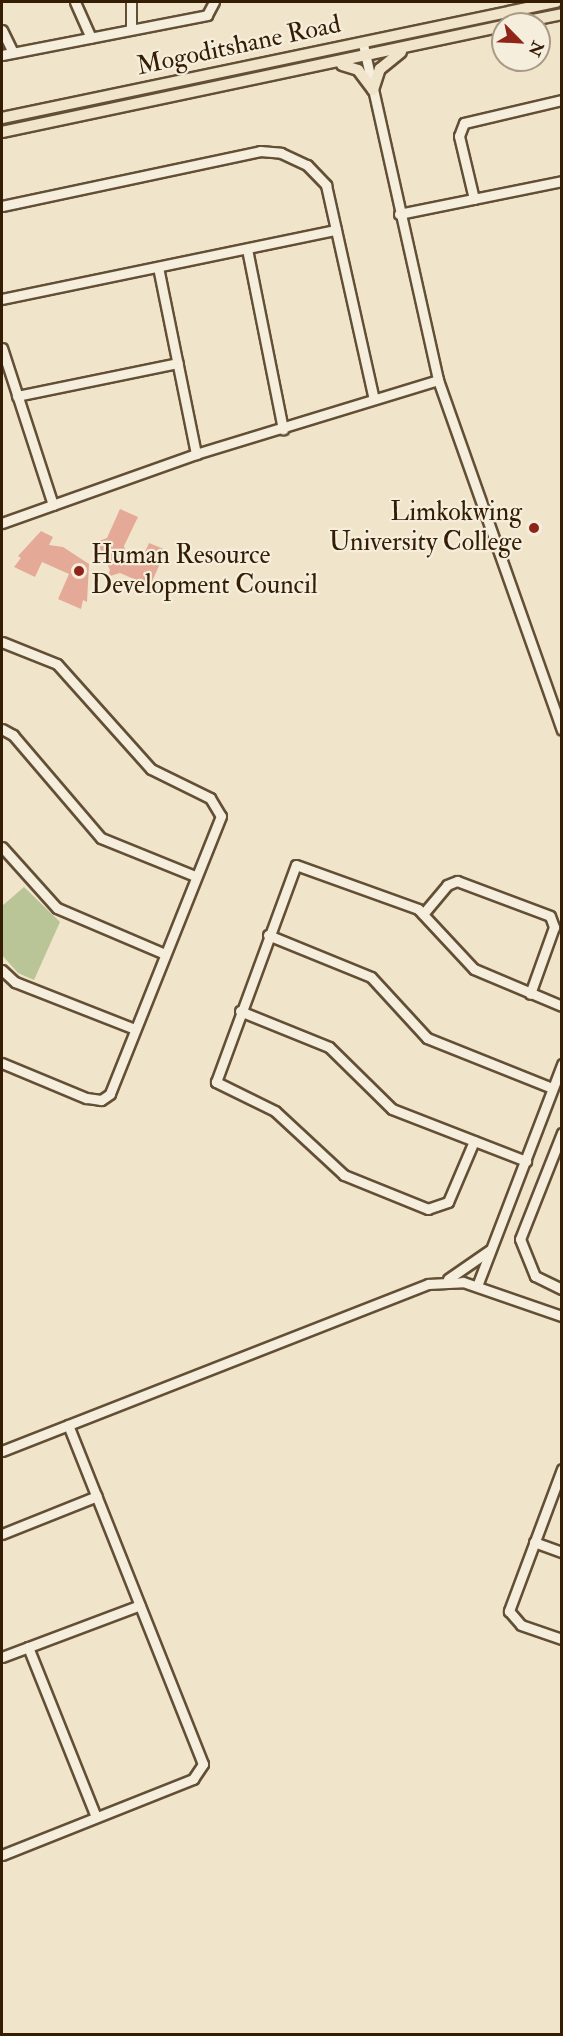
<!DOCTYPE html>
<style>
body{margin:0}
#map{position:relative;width:563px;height:2036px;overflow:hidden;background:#f0e5ca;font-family:"IM FELL Double Pica",serif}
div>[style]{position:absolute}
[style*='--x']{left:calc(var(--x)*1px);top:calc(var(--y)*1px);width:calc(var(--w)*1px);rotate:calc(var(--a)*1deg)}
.green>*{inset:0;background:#bac597}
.building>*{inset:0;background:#e4a997}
.roads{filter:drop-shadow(2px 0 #634f35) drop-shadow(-2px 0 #634f35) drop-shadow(0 2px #634f35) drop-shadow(0 -2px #634f35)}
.minor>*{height:9px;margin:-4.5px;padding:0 4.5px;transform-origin:4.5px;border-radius:4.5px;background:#f5eedd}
.major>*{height:10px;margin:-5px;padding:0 5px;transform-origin:5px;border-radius:5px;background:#f0e5ca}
.dots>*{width:16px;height:16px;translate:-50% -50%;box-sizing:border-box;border:3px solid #f5eedd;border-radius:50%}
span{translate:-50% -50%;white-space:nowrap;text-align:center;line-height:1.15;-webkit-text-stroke:4.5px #f5eedd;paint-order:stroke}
.street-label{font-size:26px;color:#341d03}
.poi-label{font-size:26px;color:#341d03}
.right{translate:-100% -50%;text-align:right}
.left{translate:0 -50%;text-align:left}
.frame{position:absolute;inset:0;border:3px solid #341d03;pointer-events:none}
.north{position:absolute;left:491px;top:12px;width:60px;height:60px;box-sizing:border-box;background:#f5eedd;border:2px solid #a89a86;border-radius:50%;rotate:114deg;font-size:16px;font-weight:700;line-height:24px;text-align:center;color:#341d03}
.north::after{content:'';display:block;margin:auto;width:21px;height:27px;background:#8f2418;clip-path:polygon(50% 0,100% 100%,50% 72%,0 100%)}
</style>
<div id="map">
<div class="green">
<i style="clip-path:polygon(24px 887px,60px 922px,34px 980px,18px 973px,2px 955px,2px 906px)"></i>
</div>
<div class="building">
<i style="clip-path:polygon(120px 509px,138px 517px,124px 546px,127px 556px,140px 563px,149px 543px,166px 550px,150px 586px,120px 573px,107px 577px,110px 570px,97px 542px,107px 538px)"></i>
<i style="clip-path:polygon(41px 531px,53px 537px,49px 545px,63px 547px,89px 564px,87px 602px,83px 600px,81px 609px,58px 599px,69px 574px,42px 562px,35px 577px,14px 567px,21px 558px,18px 556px)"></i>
</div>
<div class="roads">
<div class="minor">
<i style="--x:75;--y:2;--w:39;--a:66"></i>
<i style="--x:131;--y:2;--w:27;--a:90"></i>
<i style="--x:2;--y:30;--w:25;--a:64"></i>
<i style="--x:363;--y:44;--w:344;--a:77.4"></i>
<i style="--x:438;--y:380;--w:371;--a:70.5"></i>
<i style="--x:2;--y:55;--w:209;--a:-11"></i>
<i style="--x:207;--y:15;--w:15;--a:-62"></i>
<i style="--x:474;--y:199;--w:65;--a:-103.4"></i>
<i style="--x:459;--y:136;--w:14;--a:-69"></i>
<i style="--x:464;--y:123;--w:101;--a:-13.2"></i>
<i style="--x:2;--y:206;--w:264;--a:-12"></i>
<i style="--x:260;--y:151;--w:21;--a:5"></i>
<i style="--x:281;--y:153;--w:29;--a:25"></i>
<i style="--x:307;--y:165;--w:28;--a:46"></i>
<i style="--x:326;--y:185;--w:219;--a:77.4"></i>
<i style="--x:399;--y:214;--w:166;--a:-11.4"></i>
<i style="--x:247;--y:249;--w:184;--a:78.7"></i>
<i style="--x:158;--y:267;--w:191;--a:78.5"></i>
<i style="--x:2;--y:299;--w:341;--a:-11.7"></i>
<i style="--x:2;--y:348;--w:165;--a:72"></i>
<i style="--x:17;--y:396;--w:164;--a:-11.6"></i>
<i style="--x:2;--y:523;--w:206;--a:-19.6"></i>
<i style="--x:196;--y:454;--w:253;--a:-17"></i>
<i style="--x:2;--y:642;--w:59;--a:21.8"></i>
<i style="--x:57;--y:664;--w:141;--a:48.2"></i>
<i style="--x:151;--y:769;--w:66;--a:26.2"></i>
<i style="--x:210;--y:798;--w:21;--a:59"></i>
<i style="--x:221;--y:816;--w:299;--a:111.8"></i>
<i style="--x:110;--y:1094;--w:11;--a:146"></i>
<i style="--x:101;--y:1100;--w:15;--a:-172"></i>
<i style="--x:86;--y:1098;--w:91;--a:-157.4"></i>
<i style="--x:2;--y:729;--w:13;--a:29"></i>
<i style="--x:13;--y:735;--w:135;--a:49.5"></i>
<i style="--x:101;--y:838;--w:101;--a:22"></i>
<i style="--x:2;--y:847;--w:82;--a:48"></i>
<i style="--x:57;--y:908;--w:117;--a:23.1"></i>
<i style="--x:423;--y:914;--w:38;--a:-50"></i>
<i style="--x:447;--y:885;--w:11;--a:-22"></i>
<i style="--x:457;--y:881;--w:99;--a:20.6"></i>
<i style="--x:550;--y:916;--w:12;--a:70"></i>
<i style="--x:554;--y:927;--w:71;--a:109.7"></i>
<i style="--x:268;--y:935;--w:111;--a:22.2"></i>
<i style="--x:371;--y:977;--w:83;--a:47.4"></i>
<i style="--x:427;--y:1038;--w:135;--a:21.8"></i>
<i style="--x:2;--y:970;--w:18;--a:43"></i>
<i style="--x:15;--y:982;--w:129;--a:21.4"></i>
<i style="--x:240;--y:1011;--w:96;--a:22"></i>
<i style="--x:329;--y:1047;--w:88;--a:44.5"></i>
<i style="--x:392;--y:1109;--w:144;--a:21.2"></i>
<i style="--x:562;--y:1133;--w:114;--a:111.6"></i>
<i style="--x:520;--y:1239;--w:40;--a:68"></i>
<i style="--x:535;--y:1276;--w:30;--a:26"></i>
<i style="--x:474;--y:1141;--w:66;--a:113.1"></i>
<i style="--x:448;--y:1202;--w:21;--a:161"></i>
<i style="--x:428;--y:1209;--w:91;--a:-158"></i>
<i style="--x:344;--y:1175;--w:94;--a:-137.2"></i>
<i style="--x:275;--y:1111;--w:66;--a:-153.8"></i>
<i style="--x:216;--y:1082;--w:231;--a:-69.8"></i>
<i style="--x:296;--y:865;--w:130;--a:19.8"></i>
<i style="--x:418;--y:909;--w:82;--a:47"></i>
<i style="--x:474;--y:969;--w:95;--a:22.8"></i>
<i style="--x:448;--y:1279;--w:51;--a:-34.6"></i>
<i style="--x:477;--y:1286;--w:238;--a:-69"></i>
<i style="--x:2;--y:1451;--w:458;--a:-21.4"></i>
<i style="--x:428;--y:1284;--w:35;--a:-3"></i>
<i style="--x:463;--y:1282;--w:105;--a:19"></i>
<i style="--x:562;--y:1469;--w:152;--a:110.5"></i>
<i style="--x:509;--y:1611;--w:18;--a:49"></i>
<i style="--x:521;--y:1625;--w:43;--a:18.9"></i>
<i style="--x:2;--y:1534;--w:102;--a:-21.8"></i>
<i style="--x:534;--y:1542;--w:30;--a:20"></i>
<i style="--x:28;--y:1647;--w:183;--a:68.2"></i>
<i style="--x:2;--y:1657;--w:147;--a:-20.6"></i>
<i style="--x:2;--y:1855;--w:206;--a:-21.7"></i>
<i style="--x:193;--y:1779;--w:18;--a:-56"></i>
<i style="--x:203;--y:1764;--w:365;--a:-111.7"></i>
</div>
<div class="major">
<i style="--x:513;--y:24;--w:50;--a:-11.5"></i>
<i style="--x:342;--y:65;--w:17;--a:17"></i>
<i style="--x:358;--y:70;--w:25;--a:53"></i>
<i style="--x:373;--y:90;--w:22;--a:-72"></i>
<i style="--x:380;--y:69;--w:27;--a:-39"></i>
<i style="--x:2;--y:118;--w:566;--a:-11.83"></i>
<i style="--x:2;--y:132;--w:512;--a:-11.95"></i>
</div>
</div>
<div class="dots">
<i style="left:534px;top:528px;background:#8f2418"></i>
<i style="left:79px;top:571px;background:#8f2418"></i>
</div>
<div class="street-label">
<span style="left:239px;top:46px;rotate:-12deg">Mogoditshane Road</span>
</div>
<div class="poi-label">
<span class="right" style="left:522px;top:528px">Limkokwing<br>University College</span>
<span class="left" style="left:91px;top:571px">Human Resource<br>Development Council</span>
</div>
<div class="frame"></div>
<div class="north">N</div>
</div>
